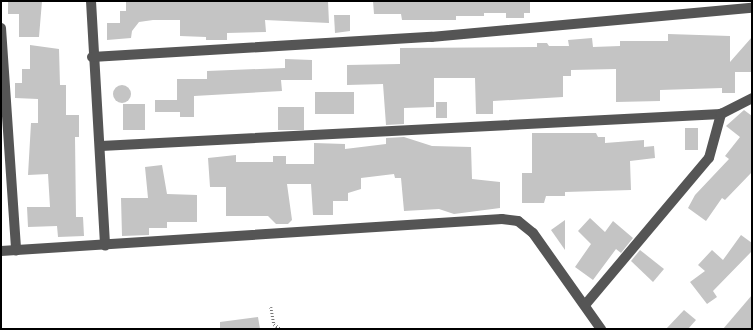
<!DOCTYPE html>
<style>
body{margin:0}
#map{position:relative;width:753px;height:330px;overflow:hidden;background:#fff;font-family:Quicksand,sans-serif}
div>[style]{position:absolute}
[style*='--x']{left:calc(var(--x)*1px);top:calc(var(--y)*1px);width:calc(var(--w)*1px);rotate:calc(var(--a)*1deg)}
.building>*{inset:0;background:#c4c4c4;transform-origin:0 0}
.round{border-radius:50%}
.path>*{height:2.5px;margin-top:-1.25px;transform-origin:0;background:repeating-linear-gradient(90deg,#777 0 1px,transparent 0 3px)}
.minor>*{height:10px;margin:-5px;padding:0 5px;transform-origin:5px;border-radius:5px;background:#555}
span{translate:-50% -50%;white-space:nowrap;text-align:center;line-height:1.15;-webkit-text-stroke:3.5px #fff;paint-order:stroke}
.frame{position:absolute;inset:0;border:2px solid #000;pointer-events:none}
</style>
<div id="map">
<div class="building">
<i style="clip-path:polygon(8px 1px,42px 1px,39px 37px,19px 37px,19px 14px,8px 14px)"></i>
<i style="clip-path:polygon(126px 1px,328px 1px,329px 23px,265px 20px,266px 32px,227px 33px,227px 40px,206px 40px,206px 37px,180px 36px,180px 20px,153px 20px,139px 22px,132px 31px,131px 38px,107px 40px,107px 23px,120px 23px,120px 11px,126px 11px)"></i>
<i style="clip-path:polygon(373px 1px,530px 1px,530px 13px,524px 13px,524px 18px,506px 18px,506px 13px,484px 13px,484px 16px,456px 16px,456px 20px,402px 20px,401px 14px,374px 14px)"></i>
<i style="clip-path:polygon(334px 15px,350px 15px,350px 31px,335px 33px)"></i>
<i style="clip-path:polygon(668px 34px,730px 36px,730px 62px,752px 37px,752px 72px,735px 72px,735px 93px,722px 93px,722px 88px,660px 90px,660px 101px,616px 102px,616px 69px,571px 70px,571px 76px,563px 76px,563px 97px,493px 101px,493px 114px,476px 114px,475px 78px,434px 78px,434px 107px,404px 108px,404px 124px,386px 125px,383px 84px,347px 85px,347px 65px,400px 64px,400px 48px,537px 47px,537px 43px,547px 43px,549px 46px,569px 46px,568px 40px,592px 38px,593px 47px,620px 46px,620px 41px,668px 41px)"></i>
<i style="clip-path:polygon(30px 45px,59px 49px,60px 85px,66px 85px,66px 115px,79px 115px,79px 137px,75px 137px,76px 217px,83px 217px,84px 236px,58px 237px,57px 226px,28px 227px,27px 207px,50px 207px,48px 174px,28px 175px,31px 123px,38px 123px,38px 99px,15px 98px,15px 83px,22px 83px,22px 69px,30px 69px)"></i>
<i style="clip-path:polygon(285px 59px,312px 60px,312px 80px,281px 80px,282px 91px,194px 96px,194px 117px,180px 117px,180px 112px,155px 112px,155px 100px,177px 100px,177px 79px,207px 79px,207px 71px,285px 68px)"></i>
<i class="round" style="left:113px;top:85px;width:18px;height:18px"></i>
<i style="left:315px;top:92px;width:39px;height:22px"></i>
<i style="left:436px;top:102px;width:11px;height:16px"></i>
<i style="left:123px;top:104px;width:22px;height:26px"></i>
<i style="left:278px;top:107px;width:26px;height:23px"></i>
<i style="clip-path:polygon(744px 110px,752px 116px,752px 172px,725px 200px,722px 198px,706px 221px,688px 208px,695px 195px,729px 159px,725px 156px,740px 137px,726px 126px)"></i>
<i style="left:685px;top:128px;width:13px;height:22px"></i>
<i style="clip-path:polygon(532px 133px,596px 133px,598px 137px,605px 137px,605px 143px,644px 140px,644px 147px,654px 146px,655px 158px,630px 161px,631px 190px,565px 192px,565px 196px,546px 196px,544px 203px,522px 203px,522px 173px,532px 173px)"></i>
<i style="clip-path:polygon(404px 137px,432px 146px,471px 147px,472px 179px,500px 182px,500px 208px,454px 214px,439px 209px,404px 211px,401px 178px,395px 178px,394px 174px,361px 178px,361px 189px,348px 193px,348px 201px,333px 201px,333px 215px,313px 215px,311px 184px,287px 184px,292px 220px,288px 224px,276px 224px,268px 216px,226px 216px,226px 187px,210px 187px,208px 158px,236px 155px,236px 162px,273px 162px,273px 156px,286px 156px,286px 164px,314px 164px,314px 143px,345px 144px,345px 149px,386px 144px,386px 138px)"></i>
<i style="clip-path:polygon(162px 165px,167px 194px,197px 195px,197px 222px,167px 222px,167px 228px,149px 228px,149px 235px,122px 236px,121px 198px,148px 198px,145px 167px)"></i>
<i style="clip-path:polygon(590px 218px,605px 232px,613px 221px,633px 238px,621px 253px,616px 249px,593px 280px,575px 267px,591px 244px,578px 231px)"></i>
<i style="clip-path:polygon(565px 220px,565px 250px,551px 230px)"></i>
<i style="clip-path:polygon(741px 235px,752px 243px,752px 251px,713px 291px,717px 297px,707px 304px,690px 282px,705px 271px,698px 265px,712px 250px,723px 260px)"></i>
<i style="clip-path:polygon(640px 250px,664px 269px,653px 282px,631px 261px)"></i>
<i style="clip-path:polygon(752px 295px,752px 329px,723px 329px)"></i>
<i style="clip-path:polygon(684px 310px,696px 320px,688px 329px,666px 329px)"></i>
<i style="clip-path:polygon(258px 317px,260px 329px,220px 329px,220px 322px)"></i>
</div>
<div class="path">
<i style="--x:271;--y:307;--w:17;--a:80"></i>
<i style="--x:274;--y:324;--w:9;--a:36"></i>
</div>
<div class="minor">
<i style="--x:91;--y:1;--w:245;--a:86.7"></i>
<i style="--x:1;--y:28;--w:223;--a:86.1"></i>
<i style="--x:92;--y:57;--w:340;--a:-3.4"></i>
<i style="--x:431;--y:37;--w:322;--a:-5.2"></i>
<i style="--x:101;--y:146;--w:621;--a:-2.95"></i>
<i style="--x:1;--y:251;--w:502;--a:-3.65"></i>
<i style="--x:502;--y:219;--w:16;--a:7"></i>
<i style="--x:518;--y:221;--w:19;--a:39"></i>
<i style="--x:533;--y:233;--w:118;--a:54.7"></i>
<i style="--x:585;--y:305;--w:192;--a:-49.9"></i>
<i style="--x:709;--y:158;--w:46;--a:-74.7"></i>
<i style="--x:721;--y:114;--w:35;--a:-27"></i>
</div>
<div class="frame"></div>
</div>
